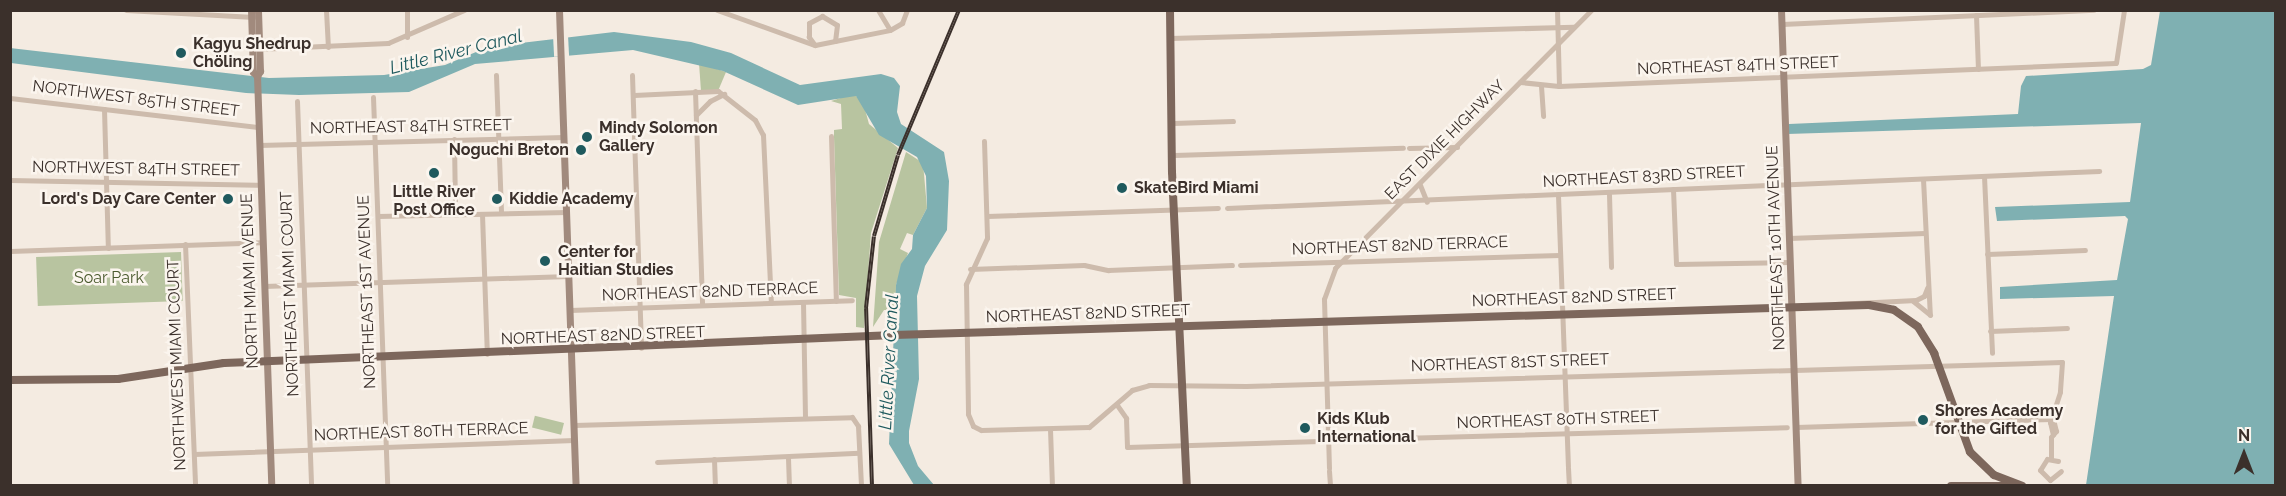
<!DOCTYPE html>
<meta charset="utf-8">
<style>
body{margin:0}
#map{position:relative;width:2286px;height:496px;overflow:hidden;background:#f4ebe1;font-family:Raleway,sans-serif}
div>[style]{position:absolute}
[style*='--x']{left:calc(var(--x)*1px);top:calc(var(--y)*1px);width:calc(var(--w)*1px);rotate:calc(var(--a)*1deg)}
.green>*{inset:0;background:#b8c4a0;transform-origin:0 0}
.water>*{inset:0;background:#7fb0b2}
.pier>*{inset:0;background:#f4ebe1;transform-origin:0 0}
.street>*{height:5px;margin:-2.5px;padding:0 2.5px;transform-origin:2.5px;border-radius:2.5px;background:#cdbbac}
.secondary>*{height:7px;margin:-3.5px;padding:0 3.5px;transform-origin:3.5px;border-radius:3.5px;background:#a18a7d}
.primary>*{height:8px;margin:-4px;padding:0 4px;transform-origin:4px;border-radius:4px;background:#7d675c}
.rail>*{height:4px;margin-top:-2px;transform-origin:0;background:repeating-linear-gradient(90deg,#fbf5ee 0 4.5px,#3b302b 0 9px);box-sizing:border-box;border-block:2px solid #3b302b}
.dots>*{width:16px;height:16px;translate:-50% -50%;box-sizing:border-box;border:3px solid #fbf5ee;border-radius:50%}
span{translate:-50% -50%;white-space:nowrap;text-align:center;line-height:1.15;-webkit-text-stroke:5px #fbf5ee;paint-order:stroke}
.poi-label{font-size:16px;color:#3b302b;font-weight:700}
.left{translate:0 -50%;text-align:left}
.right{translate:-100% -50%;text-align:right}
.street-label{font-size:16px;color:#3b302b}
.park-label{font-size:16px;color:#4a5a2e}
.water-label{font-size:18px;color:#1f5a5e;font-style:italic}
.frame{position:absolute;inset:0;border:12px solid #3b302b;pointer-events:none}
.north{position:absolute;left:2214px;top:424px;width:60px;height:60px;-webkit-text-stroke:4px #fbf5ee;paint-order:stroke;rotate:0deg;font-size:16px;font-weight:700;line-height:24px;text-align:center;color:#3b302b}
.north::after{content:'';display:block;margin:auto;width:21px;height:27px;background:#3b302b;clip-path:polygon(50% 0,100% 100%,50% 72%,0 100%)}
</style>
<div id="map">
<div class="green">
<i style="clip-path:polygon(699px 63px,726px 72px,718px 91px,701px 91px)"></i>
<i style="clip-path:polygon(847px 96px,856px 96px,863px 102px,869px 124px,898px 148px,871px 233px,864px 328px,856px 327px,856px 298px,839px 295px,834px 137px,834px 130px,842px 129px,841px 104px,831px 101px)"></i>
<i style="clip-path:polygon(906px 152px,923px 163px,927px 208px,913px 235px,907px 233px,900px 249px,908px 253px,896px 285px,895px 327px,891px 327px,892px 310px,884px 310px,873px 327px,879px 242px)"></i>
<i style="left:181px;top:252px;width:49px;height:145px;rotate:88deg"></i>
<i style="left:564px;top:423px;width:12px;height:30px;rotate:104deg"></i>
</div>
<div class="water">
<i style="clip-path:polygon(2160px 11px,2275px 11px,2275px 485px,2086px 485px,2114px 296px,2000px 299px,2000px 287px,2117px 280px,2128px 219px,2125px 216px,1997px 221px,1995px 207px,2130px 202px,2141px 123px,1787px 134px,1789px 124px,2018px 114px,2021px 86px,2026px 76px,2143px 69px,2151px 65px)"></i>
<i style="clip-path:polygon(614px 32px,691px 42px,731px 53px,800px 85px,881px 74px,894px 78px,900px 86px,897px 112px,901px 124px,944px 152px,949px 181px,947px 230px,925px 266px,917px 296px,919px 379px,909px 431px,909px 443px,918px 466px,934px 485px,914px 485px,889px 444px,896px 285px,901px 264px,912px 249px,913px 235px,927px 208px,926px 176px,917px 157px,879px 135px,856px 96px,798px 105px,723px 71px,633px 50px,475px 64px,409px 92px,299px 95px,246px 93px,11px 63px,10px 48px,269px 78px,384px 75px,445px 65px,488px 47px)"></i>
</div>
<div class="pier">
<i style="left:568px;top:35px;width:21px;height:15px;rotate:87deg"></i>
</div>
<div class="street">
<i style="--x:126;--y:10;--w:128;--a:3.1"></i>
<i style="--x:326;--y:10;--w:37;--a:87"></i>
<i style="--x:407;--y:10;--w:27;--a:90"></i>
<i style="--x:717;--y:10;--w:104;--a:19.7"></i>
<i style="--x:815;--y:45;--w:76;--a:-11.3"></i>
<i style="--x:890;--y:30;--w:14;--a:-30"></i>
<i style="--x:902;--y:23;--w:14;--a:-69"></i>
<i style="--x:878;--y:10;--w:23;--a:59"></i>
<i style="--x:1557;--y:10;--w:76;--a:88.5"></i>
<i style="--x:1976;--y:15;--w:54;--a:87.9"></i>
<i style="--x:1782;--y:24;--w:312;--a:-2.6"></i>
<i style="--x:1170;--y:38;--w:404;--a:-1.6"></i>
<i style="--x:814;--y:44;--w:9;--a:-126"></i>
<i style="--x:809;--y:37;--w:14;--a:-90"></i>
<i style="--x:809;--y:23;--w:15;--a:-28"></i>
<i style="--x:822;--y:16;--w:17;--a:31"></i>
<i style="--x:837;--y:25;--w:16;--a:97"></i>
<i style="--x:257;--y:49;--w:131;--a:-2.6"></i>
<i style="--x:388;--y:43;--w:83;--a:-23.5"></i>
<i style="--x:496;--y:75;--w:138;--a:87.9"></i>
<i style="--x:632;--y:75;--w:273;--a:88.1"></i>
<i style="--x:1520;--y:82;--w:39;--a:6"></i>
<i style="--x:1559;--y:86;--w:557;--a:-2.36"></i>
<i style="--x:2116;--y:63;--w:54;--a:-81.4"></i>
<i style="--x:1541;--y:86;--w:30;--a:86"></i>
<i style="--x:695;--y:91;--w:214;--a:88.1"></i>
<i style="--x:634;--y:95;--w:84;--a:-2.7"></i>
<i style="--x:718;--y:91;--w:47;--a:38.1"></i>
<i style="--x:755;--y:120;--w:17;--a:62"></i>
<i style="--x:763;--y:135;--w:168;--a:87.3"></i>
<i style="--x:373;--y:97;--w:389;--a:87.9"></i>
<i style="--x:10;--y:98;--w:250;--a:6.7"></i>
<i style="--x:297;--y:101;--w:385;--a:87.9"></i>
<i style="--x:104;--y:109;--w:139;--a:88.4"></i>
<i style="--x:696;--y:115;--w:20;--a:-45"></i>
<i style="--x:710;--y:101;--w:16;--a:-27"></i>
<i style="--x:1173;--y:123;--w:60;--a:-1.9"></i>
<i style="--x:831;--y:136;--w:165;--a:88.3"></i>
<i style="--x:454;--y:139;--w:76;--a:89.2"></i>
<i style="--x:984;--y:141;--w:97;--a:88.2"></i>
<i style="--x:987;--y:238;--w:51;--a:114.5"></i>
<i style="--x:966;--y:284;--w:130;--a:89.1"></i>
<i style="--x:968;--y:414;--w:13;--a:67"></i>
<i style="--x:973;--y:426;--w:9;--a:27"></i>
<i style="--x:981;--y:430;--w:108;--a:-1.6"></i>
<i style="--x:1089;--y:427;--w:57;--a:-40.7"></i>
<i style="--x:1132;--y:390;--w:18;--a:-16"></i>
<i style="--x:1149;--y:385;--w:97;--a:0.6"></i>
<i style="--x:1246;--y:386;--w:816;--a:-1.68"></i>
<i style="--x:2062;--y:362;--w:30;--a:94"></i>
<i style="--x:2060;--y:392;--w:32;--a:108"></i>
<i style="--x:2050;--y:422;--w:13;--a:77"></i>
<i style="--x:259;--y:145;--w:305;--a:-1.5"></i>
<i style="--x:1409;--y:148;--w:48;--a:-1.2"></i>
<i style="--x:1174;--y:155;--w:229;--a:-1.8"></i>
<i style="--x:1984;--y:176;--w:177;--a:87.4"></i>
<i style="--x:1923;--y:179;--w:136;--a:87.1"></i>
<i style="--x:10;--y:180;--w:251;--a:1.1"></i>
<i style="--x:1420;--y:185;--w:18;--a:68"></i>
<i style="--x:1673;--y:189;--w:75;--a:87.7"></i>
<i style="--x:1676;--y:264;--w:113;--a:-1"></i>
<i style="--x:1609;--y:194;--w:73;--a:88.4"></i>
<i style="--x:1558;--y:195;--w:271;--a:87.9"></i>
<i style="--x:1227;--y:208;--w:873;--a:-2.43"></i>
<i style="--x:482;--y:214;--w:140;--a:88"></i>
<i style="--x:378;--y:216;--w:189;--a:-1.2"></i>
<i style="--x:987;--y:216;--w:231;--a:-2"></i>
<i style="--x:1789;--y:238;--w:136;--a:-2.1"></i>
<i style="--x:185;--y:244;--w:242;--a:87.6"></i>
<i style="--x:10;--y:251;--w:252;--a:-2"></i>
<i style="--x:1987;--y:254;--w:98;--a:-2.3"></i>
<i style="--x:1240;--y:265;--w:320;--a:-1.8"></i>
<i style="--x:970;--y:269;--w:114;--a:-2"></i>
<i style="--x:1084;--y:265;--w:25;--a:12"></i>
<i style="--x:1108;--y:270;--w:124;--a:-2.3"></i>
<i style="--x:264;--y:286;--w:305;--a:-1.9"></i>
<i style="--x:1913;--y:301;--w:22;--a:39"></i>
<i style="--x:803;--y:302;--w:116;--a:89"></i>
<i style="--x:1835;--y:304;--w:81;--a:-2.8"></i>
<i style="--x:1916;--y:300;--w:9;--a:-27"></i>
<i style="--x:1924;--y:296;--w:9;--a:-69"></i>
<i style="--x:570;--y:310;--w:282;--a:-2"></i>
<i style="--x:1990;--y:331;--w:77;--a:-2.2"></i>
<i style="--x:1117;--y:405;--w:16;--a:55"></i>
<i style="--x:1126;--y:418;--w:29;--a:88"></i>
<i style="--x:1127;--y:447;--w:193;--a:-1.8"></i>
<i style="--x:574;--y:425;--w:278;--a:-1.6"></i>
<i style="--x:852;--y:417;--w:11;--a:56"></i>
<i style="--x:858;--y:426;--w:60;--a:87.1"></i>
<i style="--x:1796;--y:427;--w:256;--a:-1.8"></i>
<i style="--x:1050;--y:429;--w:57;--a:88"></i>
<i style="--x:1329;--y:440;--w:458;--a:-1.6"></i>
<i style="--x:194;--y:454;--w:380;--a:-2.1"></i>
<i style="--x:788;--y:458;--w:28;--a:88"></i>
<i style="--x:2051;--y:458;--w:21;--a:-90"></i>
<i style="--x:2051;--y:437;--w:8;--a:-50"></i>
<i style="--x:2056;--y:431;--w:12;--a:-104"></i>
<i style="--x:714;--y:459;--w:27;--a:88"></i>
<i style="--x:2058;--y:461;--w:11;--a:-170"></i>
<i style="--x:2047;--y:459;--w:13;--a:122"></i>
<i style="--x:2040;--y:470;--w:14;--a:45"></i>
<i style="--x:2050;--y:480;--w:14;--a:-39"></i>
<i style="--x:657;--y:462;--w:202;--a:-2.6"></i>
<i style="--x:1329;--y:468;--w:169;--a:-91.7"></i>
<i style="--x:1324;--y:299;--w:33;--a:-70"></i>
<i style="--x:1335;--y:268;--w:363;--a:-45.2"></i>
<i style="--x:1568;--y:468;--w:18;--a:87"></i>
<i style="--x:1329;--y:471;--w:15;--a:86"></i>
</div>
<div class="secondary">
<i style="--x:251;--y:10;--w:62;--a:88.2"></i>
<i style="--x:253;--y:72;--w:6;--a:45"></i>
<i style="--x:257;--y:76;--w:410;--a:88"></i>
<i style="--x:559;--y:10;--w:476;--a:88"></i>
<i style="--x:1781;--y:10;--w:476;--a:88"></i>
<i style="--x:257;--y:76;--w:6;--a:-59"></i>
<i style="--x:260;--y:71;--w:61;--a:-91.9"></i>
</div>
<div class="primary">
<i style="--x:1170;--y:10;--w:162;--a:89.3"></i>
<i style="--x:1172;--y:172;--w:314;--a:87.3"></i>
<i style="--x:10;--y:380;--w:108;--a:-0.5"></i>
<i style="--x:118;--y:379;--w:107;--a:-8.6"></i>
<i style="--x:224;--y:363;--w:671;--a:-2.39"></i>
<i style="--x:894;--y:335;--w:975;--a:-1.76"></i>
<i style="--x:1869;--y:305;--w:25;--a:11"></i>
<i style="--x:1894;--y:310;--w:29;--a:35"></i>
<i style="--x:1918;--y:327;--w:31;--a:58"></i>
<i style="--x:1934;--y:353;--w:105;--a:70"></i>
<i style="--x:1970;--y:452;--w:33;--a:44"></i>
<i style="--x:1994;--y:475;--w:30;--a:21"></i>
<i style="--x:1951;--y:486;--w:53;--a:0"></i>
</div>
<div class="rail">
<i style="--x:872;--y:486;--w:178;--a:-91.9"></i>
<i style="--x:866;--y:308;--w:72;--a:-83.7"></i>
<i style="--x:874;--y:236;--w:84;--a:-73.5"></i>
<i style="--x:898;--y:155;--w:157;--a:-67.2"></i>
</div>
<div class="dots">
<i style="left:181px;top:53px;background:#1f5a5e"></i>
<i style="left:587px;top:137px;background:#1f5a5e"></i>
<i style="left:581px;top:150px;background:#1f5a5e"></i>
<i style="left:434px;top:173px;background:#1f5a5e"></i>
<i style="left:1122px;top:188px;background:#1f5a5e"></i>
<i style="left:228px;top:199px;background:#1f5a5e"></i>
<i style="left:497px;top:199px;background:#1f5a5e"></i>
<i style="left:545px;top:261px;background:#1f5a5e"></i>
<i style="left:1923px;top:420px;background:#1f5a5e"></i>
<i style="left:1305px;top:428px;background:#1f5a5e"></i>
</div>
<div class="poi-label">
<span class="left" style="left:193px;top:53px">Kagyu Shedrup<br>Chöling</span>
<span class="left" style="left:599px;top:137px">Mindy Solomon<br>Gallery</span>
<span class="right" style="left:569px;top:150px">Noguchi Breton</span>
<span class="left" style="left:1134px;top:188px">SkateBird Miami</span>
<span style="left:434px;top:201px">Little River<br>Post Office</span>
<span class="right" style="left:216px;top:199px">Lord's Day Care Center</span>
<span class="left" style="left:509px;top:199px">Kiddie Academy</span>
<span class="left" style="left:558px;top:261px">Center for<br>Haitian Studies</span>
<span class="left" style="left:1935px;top:420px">Shores Academy<br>for the Gifted</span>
<span class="left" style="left:1317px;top:428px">Kids Klub<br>International</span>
</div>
<div class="street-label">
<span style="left:1738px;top:66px;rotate:-2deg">NORTHEAST 84TH STREET</span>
<span style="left:136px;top:99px;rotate:7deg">NORTHWEST 85TH STREET</span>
<span style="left:411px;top:127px;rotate:-1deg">NORTHEAST 84TH STREET</span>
<span style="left:1445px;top:140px;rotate:-45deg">EAST DIXIE HIGHWAY</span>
<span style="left:136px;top:169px;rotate:1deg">NORTHWEST 84TH STREET</span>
<span style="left:1644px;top:177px;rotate:-3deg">NORTHEAST 83RD STREET</span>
<span style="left:1400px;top:246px;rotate:-2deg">NORTHEAST 82ND TERRACE</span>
<span style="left:1776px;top:248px;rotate:-92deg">NORTHEAST 10TH AVENUE</span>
<span style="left:250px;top:281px;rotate:-92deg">NORTH MIAMI AVENUE</span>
<span style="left:367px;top:292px;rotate:-92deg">NORTHEAST 1ST AVENUE</span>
<span style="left:710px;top:292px;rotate:-2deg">NORTHEAST 82ND TERRACE</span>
<span style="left:290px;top:294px;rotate:-92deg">NORTHEAST MIAMI COURT</span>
<span style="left:1574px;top:298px;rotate:-2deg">NORTHEAST 82ND STREET</span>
<span style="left:1088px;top:314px;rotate:-2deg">NORTHEAST 82ND STREET</span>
<span style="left:603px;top:336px;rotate:-2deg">NORTHEAST 82ND STREET</span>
<span style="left:1510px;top:363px;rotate:-2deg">NORTHEAST 81ST STREET</span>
<span style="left:177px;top:365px;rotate:-92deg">NORTHWEST MIAMI COURT</span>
<span style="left:1558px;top:420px;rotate:-2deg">NORTHEAST 80TH STREET</span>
<span style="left:421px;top:432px;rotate:-2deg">NORTHEAST 80TH TERRACE</span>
</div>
<div class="park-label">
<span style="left:109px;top:278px">Soar Park</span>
</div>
<div class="water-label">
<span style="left:456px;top:52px;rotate:-14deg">Little River Canal</span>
<span style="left:889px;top:362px;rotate:-87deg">Little River Canal</span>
</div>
<div class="frame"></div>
<div class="north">N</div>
</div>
